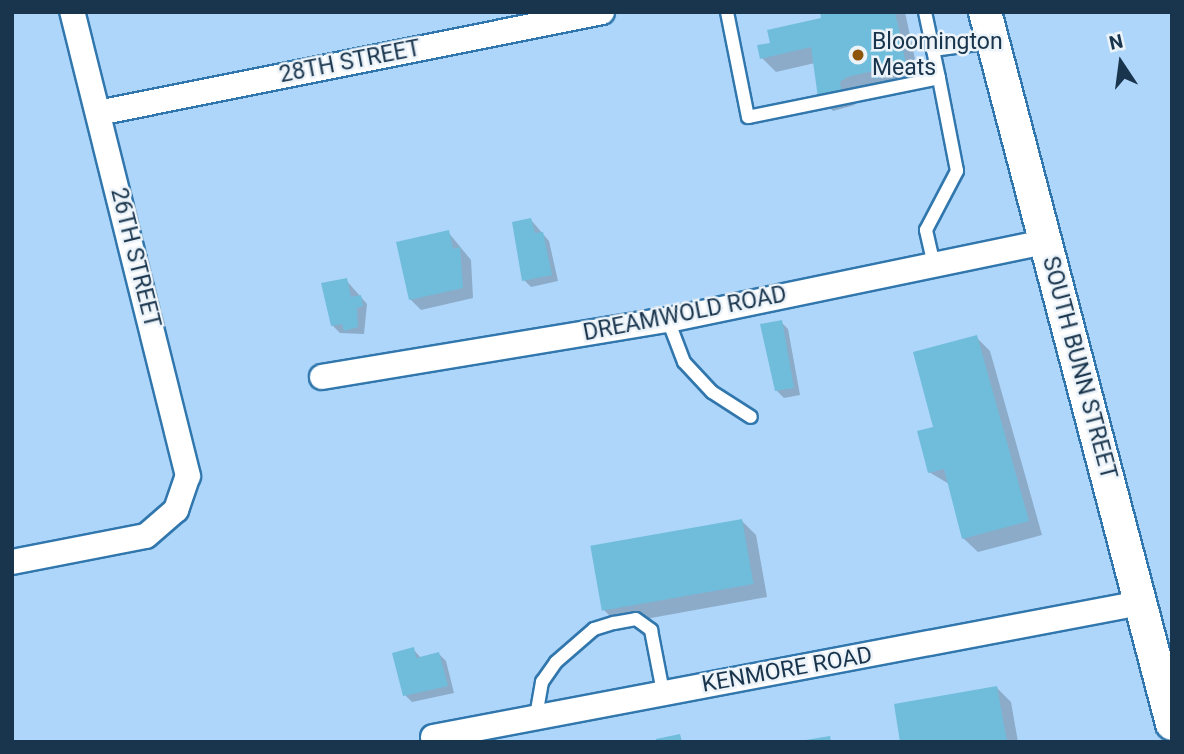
<!DOCTYPE html>
<style>
body{margin:0}
#map{position:relative;width:1184px;height:754px;overflow:hidden;background:#aed6fa;font-family:Roboto,sans-serif}
div>[style]{position:absolute}
[style*='--x']{left:calc(var(--x)*1px);top:calc(var(--y)*1px);width:calc(var(--w)*1px);rotate:calc(var(--a)*1deg)}
.shadow>*{inset:0;background:#0003}
.building>*{inset:0;background:#70bddb;transform-origin:0 0}
.roads{filter:drop-shadow(2px 0 #3177ad) drop-shadow(-2px 0 #3177ad) drop-shadow(0 2px #3177ad) drop-shadow(0 -2px #3177ad)}
.service>*{height:12px;margin:-6px;padding:0 6px;transform-origin:6px;border-radius:6px;background:#fff}
.minor>*{height:24px;margin:-12px;padding:0 12px;transform-origin:12px;border-radius:12px;background:#fff}
.tertiary>*{height:32px;margin:-16px;padding:0 16px;transform-origin:16px;border-radius:16px;background:#fff}
.dots>*{width:19px;height:19px;translate:-50% -50%;box-sizing:border-box;border:4px solid #ecf3f9;border-radius:50%}
span{translate:-50% -50%;white-space:nowrap;text-align:center;line-height:1.15;-webkit-text-stroke:5px #ecf3f9;paint-order:stroke}
.poi-label{font-size:23px;color:#19354d}
.left{translate:0 -50%;text-align:left}
.street-label{font-size:23px;color:#19354d}
.frame{position:absolute;inset:0;border:14px solid #19354d;pointer-events:none}
.north{position:absolute;left:1086px;top:28px;width:70px;height:70px;-webkit-text-stroke:5px #ecf3f9;paint-order:stroke;rotate:347deg;font-size:19px;font-weight:700;line-height:28px;text-align:center;color:#19354d}
.north::after{content:'';display:block;margin:auto;width:24px;height:32px;background:#19354d;clip-path:polygon(50% 0,100% 100%,50% 72%,0 100%)}
</style>
<div id="map">
<div class="shadow">
<i style="clip-path:polygon(822px 12px,905px 12px,919px 78px,853px 96px,855px 105px,833px 111px,819px 97px,815px 63px,776px 72px,762px 58px,772px 44px,823px 19px)"></i>
<i style="clip-path:polygon(531px 220px,549px 241px,558px 281px,531px 287px,524px 280px)"></i>
<i style="clip-path:polygon(448px 232px,471px 260px,473px 298px,421px 310px,410px 299px)"></i>
<i style="clip-path:polygon(346px 280px,367px 304px,364px 334px,340px 333px,332px 325px)"></i>
<i style="clip-path:polygon(781px 322px,788px 329px,800px 395px,784px 398px,776px 390px)"></i>
<i style="clip-path:polygon(976px 337px,990px 351px,1042px 535px,978px 552px,963px 538px,949px 484px,929px 472px)"></i>
<i style="clip-path:polygon(742px 521px,756px 535px,767px 597px,618px 624px,604px 610px)"></i>
<i style="clip-path:polygon(413px 649px,421px 658px,439px 654px,446px 661px,454px 693px,412px 702px,405px 695px)"></i>
<i style="clip-path:polygon(997px 688px,1011px 702px,1018px 742px,902px 742px)"></i>
</div>
<div class="building">
<i style="clip-path:polygon(820px 12px,895px 12px,906px 64px,883px 69px,884px 77px,874px 79px,873px 71px,847px 77px,840px 82px,842px 92px,818px 98px,811px 47px,760px 59px,757px 45px,770px 43px,767px 30px,821px 18px)"></i>
<i style="clip-path:polygon(531px 218px,535px 233px,543px 232px,552px 275px,522px 281px,512px 222px)"></i>
<i style="clip-path:polygon(449px 230px,453px 249px,460px 247px,463px 288px,409px 300px,396px 242px)"></i>
<i style="clip-path:polygon(347px 278px,351px 297px,361px 295px,363px 306px,357px 308px,358px 327px,344px 331px,342px 324px,331px 326px,321px 283px)"></i>
<i style="clip-path:polygon(782px 320px,794px 388px,775px 391px,760px 324px)"></i>
<i style="clip-path:polygon(977px 335px,1029px 521px,962px 539px,944px 469px,928px 473px,917px 431px,933px 427px,913px 352px)"></i>
<i style="left:742px;top:519px;width:66px;height:154px;rotate:80deg"></i>
<i style="clip-path:polygon(414px 647px,416px 658px,439px 652px,448px 686px,403px 696px,392px 653px)"></i>
<i style="clip-path:polygon(997px 686px,1007px 742px,900px 742px,894px 704px)"></i>
<i style="clip-path:polygon(680px 734px,682px 742px,656px 742px,656px 739px)"></i>
<i style="clip-path:polygon(830px 736px,831px 742px,806px 742px,806px 740px)"></i>
</div>
<div class="roads">
<div class="service">
<i style="--x:727;--y:12;--w:107;--a:78.7"></i>
<i style="--x:748;--y:117;--w:195;--a:-11.5"></i>
<i style="--x:939;--y:78;--w:29;--a:-102"></i>
<i style="--x:925;--y:12;--w:39;--a:78"></i>
<i style="--x:933;--y:50;--w:60;--a:-7.7"></i>
<i style="--x:934;--y:265;--w:36;--a:-103"></i>
<i style="--x:926;--y:230;--w:67;--a:-62.3"></i>
<i style="--x:957;--y:171;--w:95;--a:-101"></i>
<i style="--x:668;--y:320;--w:45;--a:69.1"></i>
<i style="--x:684;--y:362;--w:41;--a:47"></i>
<i style="--x:712;--y:392;--w:46;--a:32.7"></i>
<i style="--x:536;--y:716;--w:35;--a:-80"></i>
<i style="--x:542;--y:682;--w:24;--a:-55"></i>
<i style="--x:556;--y:662;--w:50;--a:-41"></i>
<i style="--x:594;--y:629;--w:21;--a:-17"></i>
<i style="--x:614;--y:623;--w:22;--a:-10"></i>
<i style="--x:636;--y:619;--w:19;--a:36"></i>
<i style="--x:651;--y:630;--w:63;--a:79"></i>
</div>
<div class="minor">
<i style="--x:98;--y:113;--w:514;--a:-11.33"></i>
<i style="--x:322;--y:377;--w:351;--a:-9.4"></i>
<i style="--x:668;--y:320;--w:386;--a:-11.7"></i>
<i style="--x:12;--y:562;--w:136;--a:-11"></i>
<i style="--x:146;--y:536;--w:40;--a:-41"></i>
<i style="--x:176;--y:510;--w:36;--a:-71"></i>
<i style="--x:188;--y:476;--w:478;--a:-104"></i>
<i style="--x:433;--y:737;--w:720;--a:-10.73"></i>
</div>
<div class="tertiary">
<i style="--x:985;--y:12;--w:736;--a:75.28"></i>
</div>
</div>
<div class="dots">
<i style="left:858px;top:55px;background:#8d550c"></i>
</div>
<div class="poi-label">
<span class="left" style="left:872px;top:55px">Bloomington<br>Meats</span>
</div>
<div class="street-label">
<span style="left:350px;top:62px;rotate:-11deg">28TH STREET</span>
<span style="left:135px;top:258px;rotate:76deg">26TH STREET</span>
<span style="left:685px;top:314px;rotate:-11deg">DREAMWOLD ROAD</span>
<span style="left:1079px;top:368px;rotate:75deg">SOUTH BUNN STREET</span>
<span style="left:787px;top:670px;rotate:-10deg">KENMORE ROAD</span>
</div>
<div class="frame"></div>
<div class="north">N</div>
</div>
